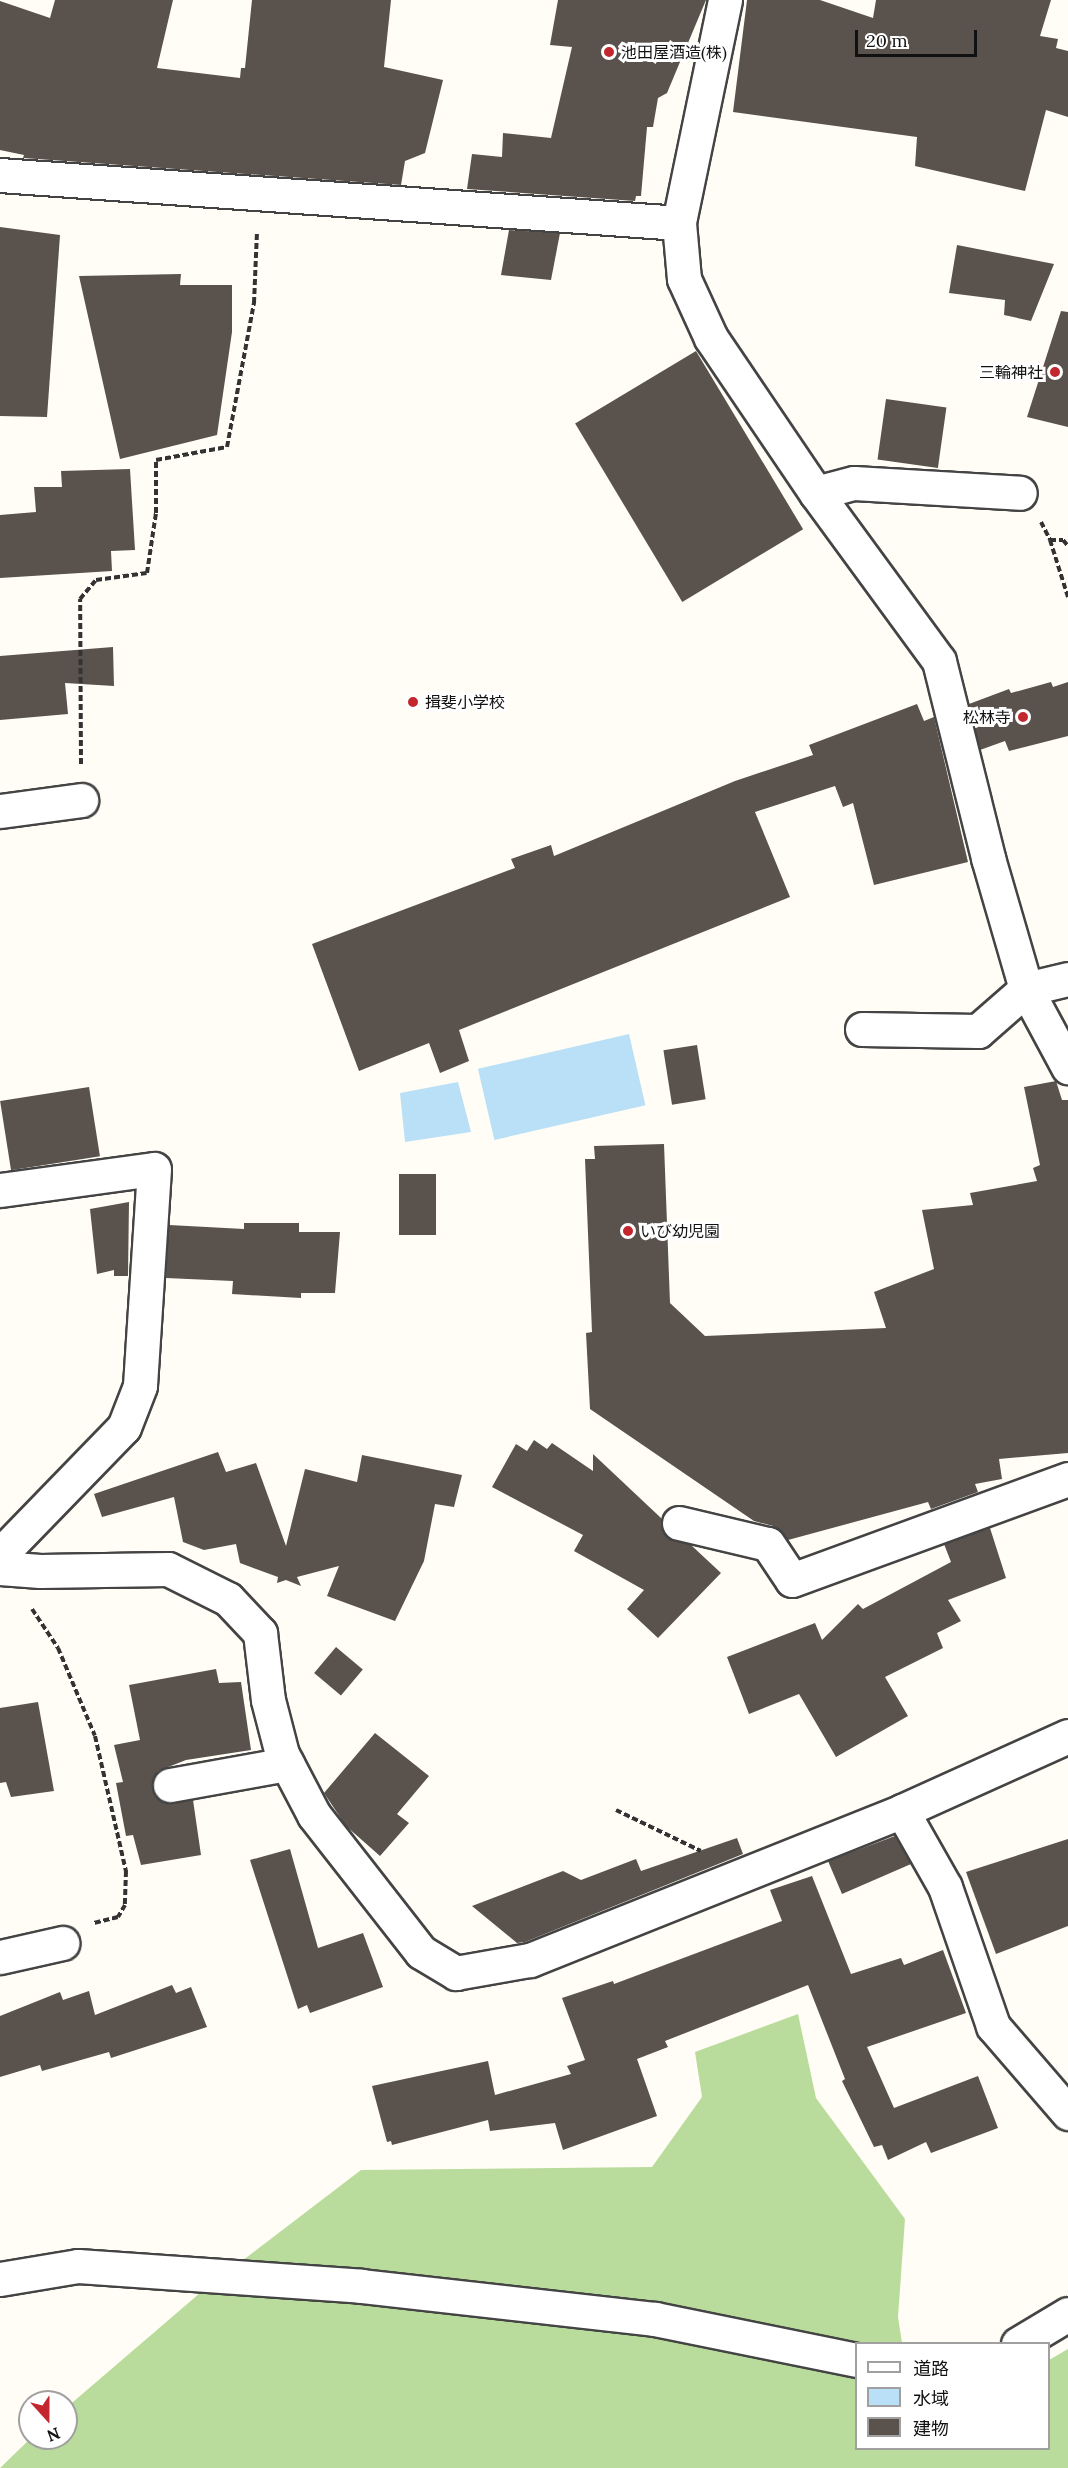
<!DOCTYPE html>
<meta charset="utf-8">
<style>
body{margin:0}
#map{position:relative;width:1068px;height:2468px;overflow:hidden;background:#fffdf5;font-family:Lora,"Noto Sans JP",serif}
div>[style]{position:absolute}
[style*='--x']{left:calc(var(--x)*1px);top:calc(var(--y)*1px);width:calc(var(--w)*1px);rotate:calc(var(--a)*1deg)}
.forest>*{inset:0;background:#b9dc9c}
.water>*{inset:0;background:#b9e0f7;transform-origin:0 0}
.building>*{inset:0;background:#5a524d;transform-origin:0 0}
.path>*{height:4px;margin-top:-2px;transform-origin:0;background:repeating-linear-gradient(90deg,#333 0 6px,transparent 0 9px)}
.roads{filter:drop-shadow(2px 0 #444) drop-shadow(-2px 0 #444) drop-shadow(0 2px #444) drop-shadow(0 -2px #444)}
.street>*{height:33px;margin:-16.5px;padding:0 16.5px;transform-origin:16.5px;border-radius:16.5px;background:#fff}
.dots>*{width:16px;height:16px;translate:-50% -50%;box-sizing:border-box;border:3px solid #fff;border-radius:50%}
span{translate:-50% -50%;white-space:nowrap;text-align:center;line-height:1.15;-webkit-text-stroke:6px #fff;paint-order:stroke}
.poi-label{font-size:16px;color:#111}
.left{translate:0 -50%;text-align:left}
.right{translate:-100% -50%;text-align:right}
.legend{position:absolute;left:855px;top:2342px;width:195px;height:108px;box-sizing:border-box;background:#fff;border:2px solid #a0a0a0;margin:0;padding:8px 10px;list-style:none;font-size:18px;color:#111}
.legend li{display:flex;align-items:center;gap:12px;height:30px}
.legend b{width:30px;border:2px solid #a0a0a0}
.north{position:absolute;left:18px;top:2390px;width:60px;height:60px;box-sizing:border-box;background:#fff;border:2px solid #a0a0a0;border-radius:50%;rotate:159deg;font-size:16px;font-weight:700;line-height:24px;text-align:center;color:#111}
.north::after{content:'';display:block;margin:auto;width:21px;height:27px;background:#c4262e;clip-path:polygon(50% 0,100% 100%,50% 72%,0 100%)}
.scale{position:absolute;left:855px;top:30px;width:122px;height:27px;box-sizing:border-box;border:3px solid #111;border-top:0;padding-left:8px;font-size:18px;line-height:21px;white-space:nowrap;color:#111;-webkit-text-stroke:4px #fff;paint-order:stroke}
</style>
<div id="map">
<div class="forest">
<i style="clip-path:polygon(798px 2014px,816px 2098px,905px 2219px,898px 2317px,902px 2343px,856px 2344px,856px 2448px,1048px 2448px,1049px 2360px,1068px 2349px,1068px 2468px,0 2468px,31px 2438px,66px 2438px,66px 2408px,200px 2293px,361px 2170px,652px 2167px,702px 2097px,695px 2052px)"></i>
</div>
<div class="water">
<i style="left:629px;top:1034px;width:73px;height:155px;rotate:77deg"></i>
<i style="clip-path:polygon(458px 1082px,471px 1132px,405px 1142px,400px 1093px)"></i>
</div>
<div class="building">
<i style="clip-path:polygon(55px 0,173px 0,157px 68px,240px 78px,241px 68px,245px 68px,252px 0,391px 0,384px 67px,443px 80px,425px 153px,405px 161px,401px 185px,23px 158px,24px 155px,0 150px,0 1px,50px 18px)"></i>
<i style="clip-path:polygon(558px 0,706px 0,667px 93px,658px 98px,653px 127px,647px 127px,641px 196px,636px 196px,635px 201px,467px 189px,472px 154px,502px 157px,503px 133px,551px 138px,572px 47px,550px 45px)"></i>
<i style="clip-path:polygon(747px 0,820px 0,873px 18px,876px 0,1051px 0,1040px 36px,1058px 39px,1056px 48px,1068px 51px,1068px 117px,1046px 110px,1025px 191px,915px 166px,917px 137px,733px 112px)"></i>
<i style="clip-path:polygon(0 227px,60px 235px,47px 417px,0 416px)"></i>
<i style="clip-path:polygon(509px 230px,560px 233px,551px 280px,501px 275px)"></i>
<i style="clip-path:polygon(957px 245px,1054px 264px,1031px 321px,1004px 315px,1005px 300px,949px 293px)"></i>
<i style="clip-path:polygon(181px 274px,180px 285px,232px 285px,232px 332px,217px 435px,120px 459px,79px 276px)"></i>
<i style="clip-path:polygon(1061px 311px,1068px 312px,1068px 427px,1027px 417px)"></i>
<i style="left:696px;top:351px;width:208px;height:141px;rotate:59deg"></i>
<i style="left:886px;top:399px;width:61px;height:61px;rotate:8deg"></i>
<i style="clip-path:polygon(130px 469px,135px 550px,111px 551px,112px 571px,0 578px,0 515px,36px 512px,34px 487px,62px 487px,61px 471px)"></i>
<i style="clip-path:polygon(113px 647px,114px 686px,65px 683px,68px 714px,0 720px,0 656px)"></i>
<i style="clip-path:polygon(1051px 682px,1053px 687px,1068px 682px,1068px 736px,1009px 751px,1005px 741px,980px 750px,969px 704px,1009px 689px,1011px 693px)"></i>
<i style="clip-path:polygon(917px 704px,924px 721px,934px 717px,968px 862px,874px 885px,853px 803px,843px 807px,835px 786px,755px 812px,790px 897px,459px 1030px,469px 1061px,440px 1073px,429px 1043px,359px 1071px,312px 944px,515px 868px,511px 859px,551px 845px,554px 856px,735px 781px,813px 755px,809px 745px)"></i>
<i style="left:697px;top:1045px;width:55px;height:34px;rotate:81deg"></i>
<i style="clip-path:polygon(1056px 1081px,1062px 1100px,1068px 1100px,1068px 1453px,999px 1459px,1002px 1479px,975px 1484px,978px 1492px,931px 1509px,928px 1502px,788px 1540px,773px 1526px,754px 1521px,590px 1409px,586px 1333px,592px 1332px,585px 1159px,595px 1159px,594px 1146px,664px 1144px,670px 1303px,705px 1336px,886px 1328px,874px 1292px,934px 1269px,922px 1210px,973px 1205px,970px 1193px,1037px 1181px,1033px 1168px,1040px 1165px,1024px 1087px)"></i>
<i style="left:89px;top:1087px;width:70px;height:90px;rotate:81deg"></i>
<i style="left:436px;top:1174px;width:61px;height:37px;rotate:90deg"></i>
<i style="clip-path:polygon(129px 1202px,128px 1276px,114px 1276px,114px 1270px,97px 1274px,90px 1209px)"></i>
<i style="clip-path:polygon(244px 1223px,299px 1223px,299px 1232px,340px 1232px,335px 1293px,301px 1293px,301px 1298px,232px 1294px,233px 1281px,166px 1278px,169px 1225px,244px 1229px)"></i>
<i style="clip-path:polygon(534px 1440px,547px 1449px,552px 1443px,593px 1471px,593px 1454px,661px 1518px,667px 1537px,691px 1545px,721px 1573px,658px 1638px,627px 1609px,644px 1590px,574px 1551px,583px 1535px,492px 1487px,516px 1444px,527px 1451px)"></i>
<i style="clip-path:polygon(218px 1452px,226px 1472px,256px 1463px,286px 1546px,305px 1469px,357px 1482px,362px 1455px,462px 1475px,454px 1507px,435px 1504px,424px 1561px,395px 1621px,327px 1596px,339px 1566px,297px 1577px,301px 1586px,286px 1580px,277px 1583px,278px 1577px,240px 1563px,236px 1544px,204px 1550px,183px 1542px,174px 1497px,102px 1517px,94px 1494px)"></i>
<i style="clip-path:polygon(990px 1528px,1006px 1578px,948px 1600px,961px 1621px,937px 1633px,943px 1648px,885px 1677px,908px 1716px,836px 1757px,799px 1694px,749px 1714px,727px 1657px,815px 1623px,822px 1640px,858px 1604px,863px 1609px,951px 1562px,944px 1544px)"></i>
<i style="left:336px;top:1647px;width:35px;height:34px;rotate:40deg"></i>
<i style="clip-path:polygon(216px 1669px,219px 1683px,241px 1682px,251px 1750px,186px 1760px,158px 1771px,152px 1788px,156px 1797px,173px 1803px,193px 1800px,201px 1855px,141px 1865px,133px 1835px,126px 1836px,116px 1783px,123px 1782px,114px 1745px,140px 1740px,129px 1685px)"></i>
<i style="clip-path:polygon(38px 1702px,54px 1791px,11px 1797px,6px 1782px,0 1783px,0 1708px)"></i>
<i style="clip-path:polygon(375px 1733px,429px 1776px,397px 1814px,409px 1823px,380px 1856px,346px 1826px,324px 1793px)"></i>
<i style="clip-path:polygon(895px 1836px,911px 1864px,842px 1894px,828px 1861px)"></i>
<i style="clip-path:polygon(737px 1838px,743px 1854px,525px 1942px,517px 1943px,472px 1906px,563px 1871px,581px 1880px,636px 1859px,641px 1871px)"></i>
<i style="clip-path:polygon(1068px 1839px,1068px 1926px,996px 1954px,966px 1872px)"></i>
<i style="clip-path:polygon(290px 1849px,318px 1948px,363px 1933px,383px 1987px,310px 2013px,307px 2005px,298px 2009px,250px 1860px)"></i>
<i style="clip-path:polygon(812px 1876px,851px 1974px,901px 1958px,904px 1965px,943px 1950px,966px 2013px,867px 2047px,894px 2108px,978px 2076px,998px 2128px,931px 2153px,926px 2142px,888px 2160px,882px 2145px,874px 2147px,842px 2081px,845px 2079px,808px 1985px,665px 2041px,668px 2047px,637px 2059px,657px 2116px,563px 2150px,555px 2123px,490px 2131px,488px 2120px,392px 2145px,391px 2141px,387px 2142px,372px 2086px,488px 2061px,495px 2095px,571px 2074px,567px 2066px,585px 2060px,562px 1998px,613px 1981px,614px 1984px,782px 1921px,770px 1890px)"></i>
<i style="clip-path:polygon(172px 1985px,176px 1993px,191px 1987px,207px 2027px,111px 2058px,109px 2052px,42px 2071px,40px 2065px,0 2077px,0 2016px,60px 1992px,63px 2000px,89px 1991px,95px 2015px)"></i>
</div>
<div class="path">
<i style="--x:1041;--y:522;--w:20;--a:63"></i>
<i style="--x:1050;--y:540;--w:13;--a:0"></i>
<i style="--x:1063;--y:540;--w:8;--a:50"></i>
<i style="--x:1050;--y:540;--w:60;--a:72.5"></i>
<i style="--x:81;--y:764;--w:165;--a:-90.3"></i>
<i style="--x:80;--y:599;--w:25;--a:-50"></i>
<i style="--x:96;--y:580;--w:51;--a:-7.8"></i>
<i style="--x:147;--y:573;--w:61;--a:-81.5"></i>
<i style="--x:156;--y:513;--w:53;--a:-90"></i>
<i style="--x:156;--y:460;--w:72;--a:-10.4"></i>
<i style="--x:227;--y:447;--w:147;--a:-79.4"></i>
<i style="--x:254;--y:303;--w:71;--a:-87.6"></i>
<i style="--x:32;--y:1609;--w:47;--a:56.3"></i>
<i style="--x:58;--y:1648;--w:95;--a:67.2"></i>
<i style="--x:95;--y:1736;--w:139;--a:77.1"></i>
<i style="--x:126;--y:1871;--w:34;--a:92"></i>
<i style="--x:125;--y:1905;--w:14;--a:120"></i>
<i style="--x:118;--y:1917;--w:25;--a:166"></i>
<i style="--x:616;--y:1810;--w:94;--a:25.8"></i>
</div>
<div class="roads">
<div class="street">
<i style="--x:725;--y:0;--w:228;--a:101.7"></i>
<i style="--x:679;--y:223;--w:56;--a:84.9"></i>
<i style="--x:684;--y:279;--w:65;--a:65.4"></i>
<i style="--x:711;--y:338;--w:187;--a:55.9"></i>
<i style="--x:816;--y:493;--w:208;--a:53.8"></i>
<i style="--x:939;--y:661;--w:203;--a:76"></i>
<i style="--x:988;--y:858;--w:136;--a:73.8"></i>
<i style="--x:1026;--y:989;--w:89;--a:61.7"></i>
<i style="--x:0;--y:175;--w:681;--a:4.04"></i>
<i style="--x:816;--y:493;--w:39;--a:-15"></i>
<i style="--x:854;--y:483;--w:166;--a:3.4"></i>
<i style="--x:0;--y:811;--w:82;--a:-7.7"></i>
<i style="--x:862;--y:1029;--w:116;--a:1"></i>
<i style="--x:978;--y:1031;--w:64;--a:-41.2"></i>
<i style="--x:1026;--y:989;--w:43;--a:-13.4"></i>
<i style="--x:0;--y:1190;--w:155;--a:-7.8"></i>
<i style="--x:154;--y:1169;--w:217;--a:93.7"></i>
<i style="--x:140;--y:1386;--w:44;--a:111.3"></i>
<i style="--x:124;--y:1427;--w:178;--a:134.1"></i>
<i style="--x:679;--y:1523;--w:91;--a:13.3"></i>
<i style="--x:768;--y:1544;--w:43;--a:56.3"></i>
<i style="--x:792;--y:1580;--w:294;--a:-20.1"></i>
<i style="--x:0;--y:1568;--w:40;--a:4.3"></i>
<i style="--x:40;--y:1571;--w:128;--a:-0.9"></i>
<i style="--x:168;--y:1569;--w:67;--a:26.6"></i>
<i style="--x:228;--y:1599;--w:47;--a:46.7"></i>
<i style="--x:260;--y:1633;--w:67;--a:83.2"></i>
<i style="--x:268;--y:1700;--w:56;--a:75.5"></i>
<i style="--x:282;--y:1754;--w:69;--a:62.3"></i>
<i style="--x:314;--y:1815;--w:174;--a:52"></i>
<i style="--x:421;--y:1952;--w:41;--a:31"></i>
<i style="--x:456;--y:1973;--w:75;--a:-10"></i>
<i style="--x:530;--y:1960;--w:401;--a:-21.8"></i>
<i style="--x:902;--y:1811;--w:182;--a:-24.3"></i>
<i style="--x:170;--y:1785;--w:119;--a:-10.2"></i>
<i style="--x:902;--y:1811;--w:87;--a:60.5"></i>
<i style="--x:945;--y:1887;--w:147;--a:70.9"></i>
<i style="--x:993;--y:2026;--w:115;--a:49.2"></i>
<i style="--x:0;--y:1957;--w:64;--a:-12.7"></i>
<i style="--x:0;--y:2279;--w:79;--a:-9.5"></i>
<i style="--x:78;--y:2266;--w:284;--a:4"></i>
<i style="--x:361;--y:2286;--w:296;--a:6.4"></i>
<i style="--x:655;--y:2319;--w:205;--a:11.5"></i>
<i style="--x:1018;--y:2344;--w:58;--a:-31"></i>
</div>
</div>
<div class="dots">
<i style="left:609px;top:52px;background:#c4262e"></i>
<i style="left:1055px;top:372px;background:#c4262e"></i>
<i style="left:413px;top:702px;background:#c4262e"></i>
<i style="left:1023px;top:717px;background:#c4262e"></i>
<i style="left:628px;top:1231px;background:#c4262e"></i>
</div>
<div class="poi-label">
<span class="left" style="left:621px;top:52px">池田屋酒造(株)</span>
<span class="right" style="left:1043px;top:372px">三輪神社</span>
<span class="left" style="left:425px;top:702px">揖斐小学校</span>
<span class="right" style="left:1011px;top:717px">松林寺</span>
<span class="left" style="left:640px;top:1231px">いび幼児園</span>
</div>
<ul class="legend">
<li><b style="height:8px;background:#fff"></b>道路</li>
<li><b style="height:16px;background:#b9e0f7"></b>水域</li>
<li><b style="height:16px;background:#5a524d"></b>建物</li>
</ul>
<div class="north">N</div>
<div class="scale">20 m</div>
</div>
